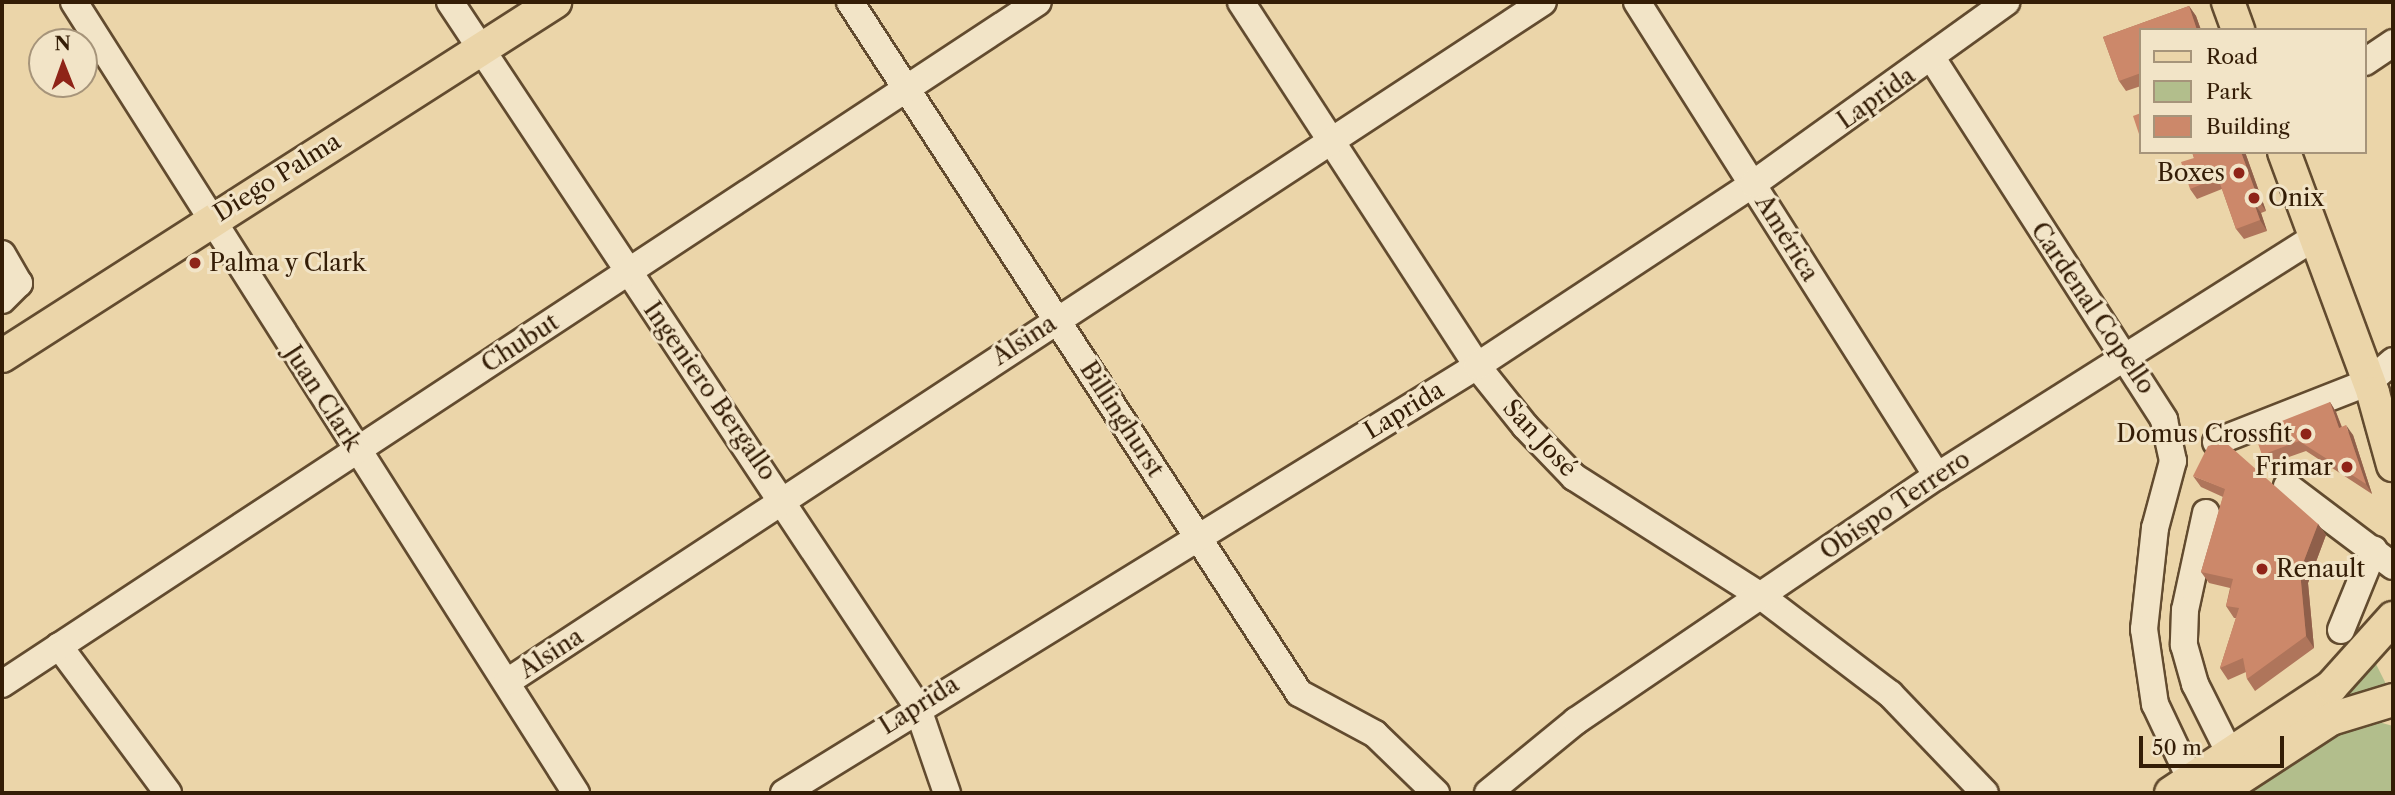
<!DOCTYPE html>
<meta charset="utf-8">
<style>
body{margin:0}
#map{position:relative;width:2395px;height:795px;overflow:hidden;background:#ebd5a9;font-family:"Libre Caslon Text",serif}
div>[style]{position:absolute}
[style*='--x']{left:calc(var(--x)*1px);top:calc(var(--y)*1px);width:calc(var(--w)*1px);rotate:calc(var(--a)*1deg)}
.green>*{inset:0;background:#b2be8c}
.roads{filter:drop-shadow(2px 0 #624b2f) drop-shadow(-2px 0 #624b2f) drop-shadow(0 2px #624b2f) drop-shadow(0 -2px #624b2f)}
.minor>*{height:26px;margin:-13px;padding:0 13px;transform-origin:13px;border-radius:13px;background:#f2e4c7}
.major>*{height:32px;margin:-16px;padding:0 16px;transform-origin:16px;border-radius:16px;background:#ebd5a9}
.wall>*{inset:0;background:#af755b}
.shaded-wall>*{inset:0;background:#8f5f4a}
.building>*{inset:0;background:#cc886a}
.dots>*{width:19px;height:19px;translate:-50% -50%;box-sizing:border-box;border:4px solid #f2e4c7;border-radius:50%}
span{translate:-50% -50%;white-space:nowrap;text-align:center;line-height:1.15;-webkit-text-stroke:6px #f2e4c7;paint-order:stroke}
.street-label{font-size:24px;color:#341d06}
.poi-label{font-size:24px;color:#341d06}
.right{translate:-100% -50%;text-align:right}
.left{translate:0 -50%;text-align:left}
.frame{position:absolute;inset:0;border:4px solid #341d06;pointer-events:none}
.legend{position:absolute;left:2139px;top:28px;width:228px;height:126px;box-sizing:border-box;background:#f2e4c7;border:2px solid #a6947a;margin:0;padding:9px 12px;list-style:none;font-size:21px;color:#341d06}
.legend li{display:flex;align-items:center;gap:14px;height:35px}
.legend b{width:35px;border:2px solid #a6947a}
.north{position:absolute;left:28px;top:28px;width:70px;height:70px;box-sizing:border-box;background:#f2e4c7;border:2px solid #a6947a;border-radius:50%;rotate:359deg;font-size:19px;font-weight:700;line-height:28px;text-align:center;color:#341d06}
.north::after{content:'';display:block;margin:auto;width:24px;height:32px;background:#8f2418;clip-path:polygon(50% 0,100% 100%,50% 72%,0 100%)}
.scale{position:absolute;left:2139px;top:736px;width:145px;height:32px;box-sizing:border-box;border:4px solid #341d06;border-top:0;padding-left:9px;font-size:21px;line-height:24px;white-space:nowrap;color:#341d06;-webkit-text-stroke:5px #f2e4c7;paint-order:stroke}
</style>
<div id="map">
<div class="green">
<i style="clip-path:polygon(2376px 664px,2389px 690px,2335px 702px,2363px 677px)"></i>
<i style="clip-path:polygon(2368px 719px,2393px 726px,2393px 793px,2237px 793px)"></i>
</div>
<div class="roads">
<div class="minor">
<i style="--x:74;--y:2;--w:937;--a:57.6"></i>
<i style="--x:450;--y:2;--w:845;--a:56.44"></i>
<i style="--x:917;--y:706;--w:92;--a:71"></i>
<i style="--x:850;--y:2;--w:824;--a:56.98"></i>
<i style="--x:1299;--y:693;--w:86;--a:28.3"></i>
<i style="--x:1375;--y:734;--w:85;--a:44"></i>
<i style="--x:1241;--y:2;--w:434;--a:57"></i>
<i style="--x:1477;--y:366;--w:77;--a:51.3"></i>
<i style="--x:1525;--y:426;--w:71;--a:46.1"></i>
<i style="--x:1574;--y:477;--w:222;--a:32.5"></i>
<i style="--x:1761;--y:596;--w:162;--a:37.2"></i>
<i style="--x:1890;--y:694;--w:137;--a:46.2"></i>
<i style="--x:1637;--y:2;--w:561;--a:57.67"></i>
<i style="--x:1932;--y:58;--w:430;--a:57.3"></i>
<i style="--x:2164;--y:420;--w:42;--a:77.6"></i>
<i style="--x:2173;--y:461;--w:69;--a:105"></i>
<i style="--x:2155;--y:528;--w:102;--a:96.2"></i>
<i style="--x:2144;--y:629;--w:76;--a:81.7"></i>
<i style="--x:2155;--y:704;--w:84;--a:64.7"></i>
<i style="--x:2365;--y:62;--w:34;--a:-34"></i>
<i style="--x:2;--y:254;--w:34;--a:60"></i>
<i style="--x:19;--y:283;--w:24;--a:135"></i>
<i style="--x:2216;--y:442;--w:164;--a:-21.4"></i>
<i style="--x:2369;--y:382;--w:32;--a:-41"></i>
<i style="--x:2287;--y:486;--w:133;--a:37"></i>
<i style="--x:2206;--y:513;--w:99;--a:102.2"></i>
<i style="--x:2185;--y:610;--w:35;--a:92"></i>
<i style="--x:2184;--y:645;--w:41;--a:74.2"></i>
<i style="--x:2195;--y:684;--w:78;--a:63.4"></i>
<i style="--x:2341;--y:630;--w:87;--a:-67.8"></i>
<i style="--x:59;--y:646;--w:183;--a:53.4"></i>
<i style="--x:507;--y:682;--w:1239;--a:-33.28"></i>
<i style="--x:2;--y:684;--w:1240;--a:-33.36"></i>
<i style="--x:784;--y:793;--w:814;--a:-31.64"></i>
<i style="--x:1477;--y:366;--w:331;--a:-33.4"></i>
<i style="--x:1753;--y:184;--w:312;--a:-35.7"></i>
<i style="--x:1488;--y:793;--w:114;--a:-39.3"></i>
<i style="--x:1576;--y:721;--w:436;--a:-34.2"></i>
<i style="--x:1937;--y:476;--w:447;--a:-32.3"></i>
</div>
<div class="major">
<i style="--x:2228;--y:2;--w:30;--a:70"></i>
<i style="--x:2284;--y:152;--w:257;--a:69.7"></i>
<i style="--x:2373;--y:393;--w:75;--a:74.5"></i>
<i style="--x:2;--y:356;--w:657;--a:-32.63"></i>
<i style="--x:2171;--y:793;--w:192;--a:-33.5"></i>
<i style="--x:2331;--y:687;--w:93;--a:-48.1"></i>
<i style="--x:2217;--y:793;--w:136;--a:-33"></i>
<i style="--x:2331;--y:719;--w:65;--a:-17"></i>
</div>
</div>
<div class="wall">
<i style="clip-path:polygon(2189px 6px,2196px 16px,2201px 30px,2141px 30px,2141px 86px,2126px 91px,2119px 81px,2103px 37px)"></i>
<i style="clip-path:polygon(2192px 152px,2245px 152px,2266px 211px,2261px 213px,2267px 231px,2244px 239px,2236px 229px,2222px 189px,2197px 199px,2190px 189px,2194px 158px)"></i>
<i style="clip-path:polygon(2330px 402px,2336px 412px,2342px 427px,2353px 435px,2372px 494px,2306px 451px,2269px 464px,2262px 455px)"></i>
<i style="clip-path:polygon(2193px 476px,2318px 524px,2326px 535px,2308px 583px,2314px 648px,2255px 691px,2247px 679px,2246px 672px,2228px 680px,2220px 668px,2236px 618px,2234px 618px,2226px 606px,2230px 588px,2209px 583px,2201px 572px,2223px 497px,2201px 487px)"></i>
</div>
<div class="shaded-wall">
<i style="clip-path:polygon(2189px 6px,2196px 16px,2201px 30px,2197px 30px)"></i>
<i style="clip-path:polygon(2241px 152px,2245px 152px,2266px 211px,2259px 201px)"></i>
<i style="clip-path:polygon(2254px 203px,2261px 213px,2267px 231px,2260px 220px)"></i>
<i style="clip-path:polygon(2330px 402px,2336px 412px,2345px 437px,2339px 428px)"></i>
<i style="clip-path:polygon(2346px 425px,2353px 435px,2372px 494px,2366px 484px)"></i>
<i style="clip-path:polygon(2318px 524px,2326px 535px,2308px 583px,2314px 648px,2306px 636px,2300px 571px)"></i>
</div>
<div class="building">
<i style="clip-path:polygon(2189px 6px,2197px 30px,2141px 30px,2141px 73px,2119px 81px,2103px 37px)"></i>
<i style="clip-path:polygon(2141px 113px,2141px 140px,2133px 116px)"></i>
<i style="clip-path:polygon(2192px 152px,2241px 152px,2259px 201px,2254px 203px,2260px 220px,2236px 229px,2218px 178px,2190px 189px,2181px 162px,2194px 158px)"></i>
<i style="clip-path:polygon(2330px 402px,2339px 428px,2346px 425px,2366px 484px,2299px 441px,2262px 455px,2254px 432px)"></i>
<i style="clip-path:polygon(2224px 441px,2318px 524px,2300px 571px,2306px 636px,2247px 679px,2243px 658px,2220px 668px,2239px 608px,2226px 606px,2233px 579px,2201px 572px,2225px 489px,2193px 476px,2208px 446px)"></i>
</div>
<div class="dots">
<i style="left:2239px;top:173px;background:#8f2418"></i>
<i style="left:2254px;top:198px;background:#8f2418"></i>
<i style="left:195px;top:263px;background:#8f2418"></i>
<i style="left:2306px;top:434px;background:#8f2418"></i>
<i style="left:2347px;top:467px;background:#8f2418"></i>
<i style="left:2262px;top:569px;background:#8f2418"></i>
</div>
<div class="street-label">
<span style="left:1876px;top:98px;rotate:-35deg">Laprida</span>
<span style="left:277px;top:177px;rotate:-32deg">Diego Palma</span>
<span style="left:1787px;top:238px;rotate:58deg">América</span>
<span style="left:2093px;top:308px;rotate:56deg">Cardenal Copello</span>
<span style="left:1024px;top:340px;rotate:-33deg">Alsina</span>
<span style="left:520px;top:343px;rotate:-33deg">Chubut</span>
<span style="left:710px;top:391px;rotate:55deg">Ingeniero Bergallo</span>
<span style="left:323px;top:398px;rotate:57deg">Juan Clark</span>
<span style="left:1404px;top:410px;rotate:-31deg">Laprida</span>
<span style="left:1122px;top:419px;rotate:57deg">Billinghurst</span>
<span style="left:1540px;top:438px;rotate:47deg">San José</span>
<span style="left:1895px;top:505px;rotate:-34deg">Obispo Terrero</span>
<span style="left:551px;top:653px;rotate:-33deg">Alsina</span>
<span style="left:919px;top:705px;rotate:-32deg">Laprida</span>
</div>
<div class="poi-label">
<span class="right" style="left:2225px;top:173px">Boxes</span>
<span class="left" style="left:2268px;top:198px">Onix</span>
<span class="left" style="left:209px;top:263px">Palma y Clark</span>
<span class="right" style="left:2292px;top:434px">Domus Crossfit</span>
<span class="right" style="left:2333px;top:467px">Frimar</span>
<span class="left" style="left:2276px;top:569px">Renault</span>
</div>
<div class="frame"></div>
<ul class="legend">
<li><b style="height:9px;background:#ebd5a9"></b>Road</li>
<li><b style="height:19px;background:#b2be8c"></b>Park</li>
<li><b style="height:19px;background:#cc886a"></b>Building</li>
</ul>
<div class="north">N</div>
<div class="scale">50 m</div>
</div>
